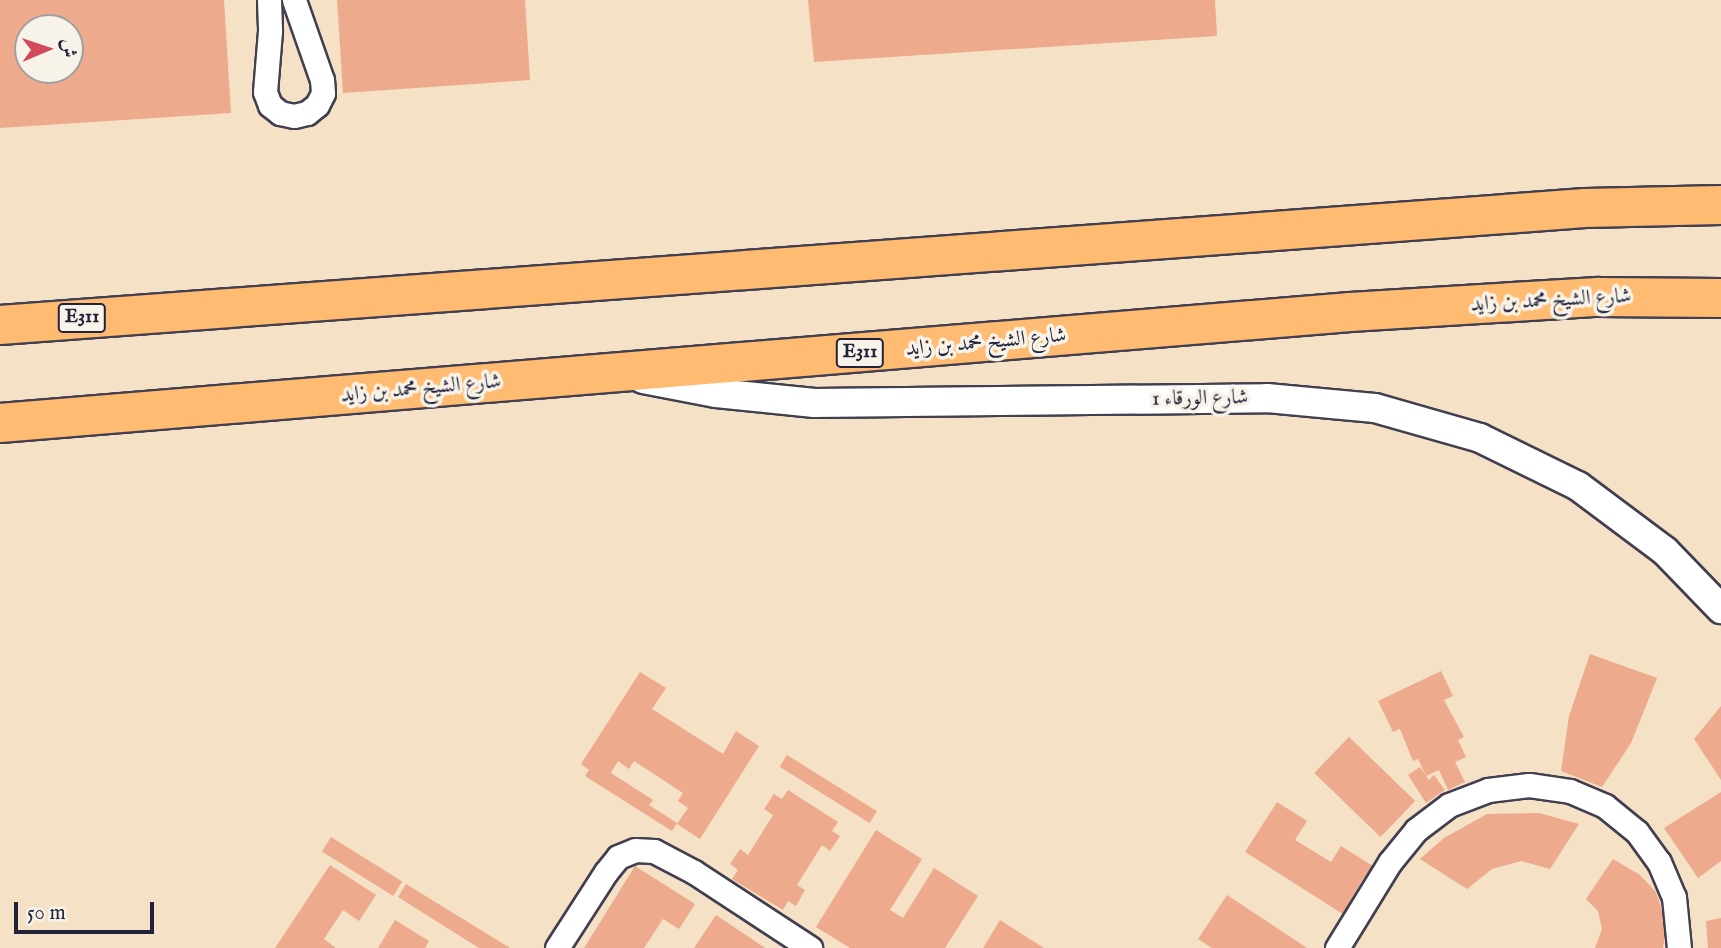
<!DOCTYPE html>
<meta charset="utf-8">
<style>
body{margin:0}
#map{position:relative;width:1721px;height:948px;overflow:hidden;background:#f4e1c6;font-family:"IM FELL English",Amiri,serif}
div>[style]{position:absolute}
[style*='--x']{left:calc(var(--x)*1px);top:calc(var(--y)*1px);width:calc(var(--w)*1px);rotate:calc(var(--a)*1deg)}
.building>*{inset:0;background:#edaa8c;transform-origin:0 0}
.roads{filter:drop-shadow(2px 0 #423f50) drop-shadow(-2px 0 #423f50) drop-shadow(0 2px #423f50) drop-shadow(0 -2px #423f50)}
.minor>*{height:23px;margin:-11.5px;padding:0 11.5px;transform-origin:11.5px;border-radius:11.5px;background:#fff}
.tertiary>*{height:28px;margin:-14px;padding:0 14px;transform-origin:14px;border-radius:14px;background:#fff}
.motorway>*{height:38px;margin:-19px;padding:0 19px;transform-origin:19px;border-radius:19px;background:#ffbb71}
span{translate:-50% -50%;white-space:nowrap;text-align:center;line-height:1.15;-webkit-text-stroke:7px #f7f3e8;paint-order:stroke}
.shield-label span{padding:2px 5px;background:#f7f3e8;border:2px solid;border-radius:5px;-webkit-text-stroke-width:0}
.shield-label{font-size:19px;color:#22223b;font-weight:700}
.street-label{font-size:21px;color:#22223b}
.north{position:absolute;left:14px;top:14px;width:70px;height:70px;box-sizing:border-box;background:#f7f3e8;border:2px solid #a29fa3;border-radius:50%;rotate:88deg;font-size:19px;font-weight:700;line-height:28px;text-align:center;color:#22223b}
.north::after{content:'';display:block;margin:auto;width:24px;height:32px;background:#d1495b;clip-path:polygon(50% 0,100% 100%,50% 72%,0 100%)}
.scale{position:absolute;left:14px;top:902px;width:140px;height:32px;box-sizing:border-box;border:4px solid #22223b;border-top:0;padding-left:9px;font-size:21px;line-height:24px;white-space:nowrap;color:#22223b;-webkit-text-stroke:5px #f7f3e8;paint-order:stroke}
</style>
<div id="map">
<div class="building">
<i style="clip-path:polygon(evenodd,0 0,224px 0,231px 113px,0 128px,0 0,28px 28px,70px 28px,70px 70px,28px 70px,28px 28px)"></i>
<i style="clip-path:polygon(337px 0,525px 0,530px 80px,343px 93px)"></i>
<i style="clip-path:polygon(808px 0,1215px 0,1217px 36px,814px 62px)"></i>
<i style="clip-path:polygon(1590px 654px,1657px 678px,1631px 743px,1602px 787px,1561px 771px,1569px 716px)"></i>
<i style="clip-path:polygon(1441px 671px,1453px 696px,1444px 700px,1464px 737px,1458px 740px,1466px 757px,1455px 762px,1465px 782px,1448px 790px,1439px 770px,1426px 776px,1418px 759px,1413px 761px,1400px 729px,1393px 732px,1378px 701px)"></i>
<i style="clip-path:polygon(640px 672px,666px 688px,652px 709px,723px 754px,736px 731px,759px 746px,700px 839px,677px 824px,688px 808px,678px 801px,683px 793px,634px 761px,629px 769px,618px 761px,611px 773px,653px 800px,649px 805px,677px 823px,672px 831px,585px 776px,589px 770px,581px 764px)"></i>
<i style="clip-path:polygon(1721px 706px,1721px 780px,1694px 739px)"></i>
<i style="left:1349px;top:737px;width:92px;height:50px;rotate:44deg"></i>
<i style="left:787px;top:755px;width:106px;height:14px;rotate:32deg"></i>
<i style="clip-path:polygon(1420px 767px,1429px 780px,1434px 775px,1445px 790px,1426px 803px,1408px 775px)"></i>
<i style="clip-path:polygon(788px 790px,838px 822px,832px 831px,840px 836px,830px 851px,822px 845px,797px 885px,805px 890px,796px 906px,788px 901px,783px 910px,732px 879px,738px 870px,730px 864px,740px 849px,748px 855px,773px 815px,764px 809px,774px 794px,782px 799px)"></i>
<i style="clip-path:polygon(1721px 792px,1721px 861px,1698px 878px,1664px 828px)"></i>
<i style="clip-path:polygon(1277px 802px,1307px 821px,1295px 840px,1331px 862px,1341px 846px,1376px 868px,1368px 880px,1364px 877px,1350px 901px,1353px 903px,1346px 916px,1245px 852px)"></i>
<i style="clip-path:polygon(1539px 813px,1579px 824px,1550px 869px,1521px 861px,1492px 869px,1467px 889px,1420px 859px,1444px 838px,1487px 814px)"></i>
<i style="clip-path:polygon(876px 830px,922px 859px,890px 910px,903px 918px,934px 868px,978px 896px,945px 948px,850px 948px,816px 927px)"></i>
<i style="left:331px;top:837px;width:84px;height:17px;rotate:32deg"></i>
<i style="clip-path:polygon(1613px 859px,1640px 875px,1656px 892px,1667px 925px,1663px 948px,1595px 948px,1602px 929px,1598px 911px,1586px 899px)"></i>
<i style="clip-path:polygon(330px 865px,376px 895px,359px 921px,343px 910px,324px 939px,336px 948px,275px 948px)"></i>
<i style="clip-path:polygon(635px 866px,695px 904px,679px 929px,663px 919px,644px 948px,584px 948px)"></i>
<i style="clip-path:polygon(406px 884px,510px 948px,479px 948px,398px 897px)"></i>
<i style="clip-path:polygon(1227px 895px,1307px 948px,1212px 948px,1198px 939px)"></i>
<i style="clip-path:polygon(716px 915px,765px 948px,694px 948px)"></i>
<i style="clip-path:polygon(1721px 918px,1721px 948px,1708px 948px,1706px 921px)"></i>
<i style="clip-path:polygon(395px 920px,429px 941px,425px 948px,378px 948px)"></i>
<i style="clip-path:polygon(1000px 920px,1044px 948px,983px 948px)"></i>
</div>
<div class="roads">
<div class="minor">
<i style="--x:269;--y:0;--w:31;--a:88"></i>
<i style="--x:270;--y:31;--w:61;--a:94.7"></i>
<i style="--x:265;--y:92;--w:14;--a:69"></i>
<i style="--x:270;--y:105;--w:13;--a:39"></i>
<i style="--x:280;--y:113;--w:14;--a:12"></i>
<i style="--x:294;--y:116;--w:13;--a:-13"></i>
<i style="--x:307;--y:113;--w:13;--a:-39"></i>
<i style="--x:317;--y:105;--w:13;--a:-63"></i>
<i style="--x:323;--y:93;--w:13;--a:-94"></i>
<i style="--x:322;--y:80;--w:85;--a:-109.3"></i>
<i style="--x:557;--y:948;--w:90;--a:-57.2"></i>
<i style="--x:606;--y:872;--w:19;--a:-51"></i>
<i style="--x:618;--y:857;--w:18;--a:-22"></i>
<i style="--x:635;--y:850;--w:19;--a:3"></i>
<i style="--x:654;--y:851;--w:45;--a:27.7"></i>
<i style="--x:694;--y:872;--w:139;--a:33.2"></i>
<i style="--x:1337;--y:948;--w:101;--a:-58.4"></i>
<i style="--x:1390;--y:862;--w:41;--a:-50.9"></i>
<i style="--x:1416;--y:830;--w:41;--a:-37.1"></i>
<i style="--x:1449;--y:805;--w:42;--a:-21"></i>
<i style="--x:1488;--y:790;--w:41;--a:-7"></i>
<i style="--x:1529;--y:785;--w:41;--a:8.3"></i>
<i style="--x:1570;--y:791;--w:38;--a:23"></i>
<i style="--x:1605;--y:806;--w:41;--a:39.1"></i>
<i style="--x:1637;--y:832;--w:37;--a:54"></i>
<i style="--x:1659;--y:862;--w:38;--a:67"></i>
<i style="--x:1674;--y:897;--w:51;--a:84.4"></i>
</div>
<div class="tertiary">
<i style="--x:643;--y:379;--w:74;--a:10.9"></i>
<i style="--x:716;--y:393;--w:99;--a:5.8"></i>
<i style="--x:814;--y:403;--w:453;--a:-0.6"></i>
<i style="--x:1267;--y:398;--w:108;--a:5.3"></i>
<i style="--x:1375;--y:408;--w:109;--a:15.9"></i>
<i style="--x:1480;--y:438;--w:109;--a:26.1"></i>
<i style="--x:1578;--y:486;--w:109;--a:36.8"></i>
<i style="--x:1665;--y:551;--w:81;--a:46"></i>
</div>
<div class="motorway">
<i style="--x:0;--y:325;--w:1589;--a:-4.22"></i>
<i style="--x:1585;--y:208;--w:136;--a:-1.3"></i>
<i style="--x:0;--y:423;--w:1355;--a:-4.7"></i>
<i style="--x:1350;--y:312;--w:248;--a:-3.5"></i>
<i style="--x:1598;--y:297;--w:123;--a:0.5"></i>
</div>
</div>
<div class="shield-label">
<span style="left:82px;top:318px">E311</span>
<span style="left:860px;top:353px">E311</span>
</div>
<div class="street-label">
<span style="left:1551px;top:301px;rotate:-3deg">شارع الشيخ محمد بن زايد</span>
<span style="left:986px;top:343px;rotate:-5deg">شارع الشيخ محمد بن زايد</span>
<span style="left:421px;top:389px;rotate:-5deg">شارع الشيخ محمد بن زايد</span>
<span style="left:1200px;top:399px;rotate:-1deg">شارع الورقاء 1</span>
</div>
<div class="north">ش</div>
<div class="scale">50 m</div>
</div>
